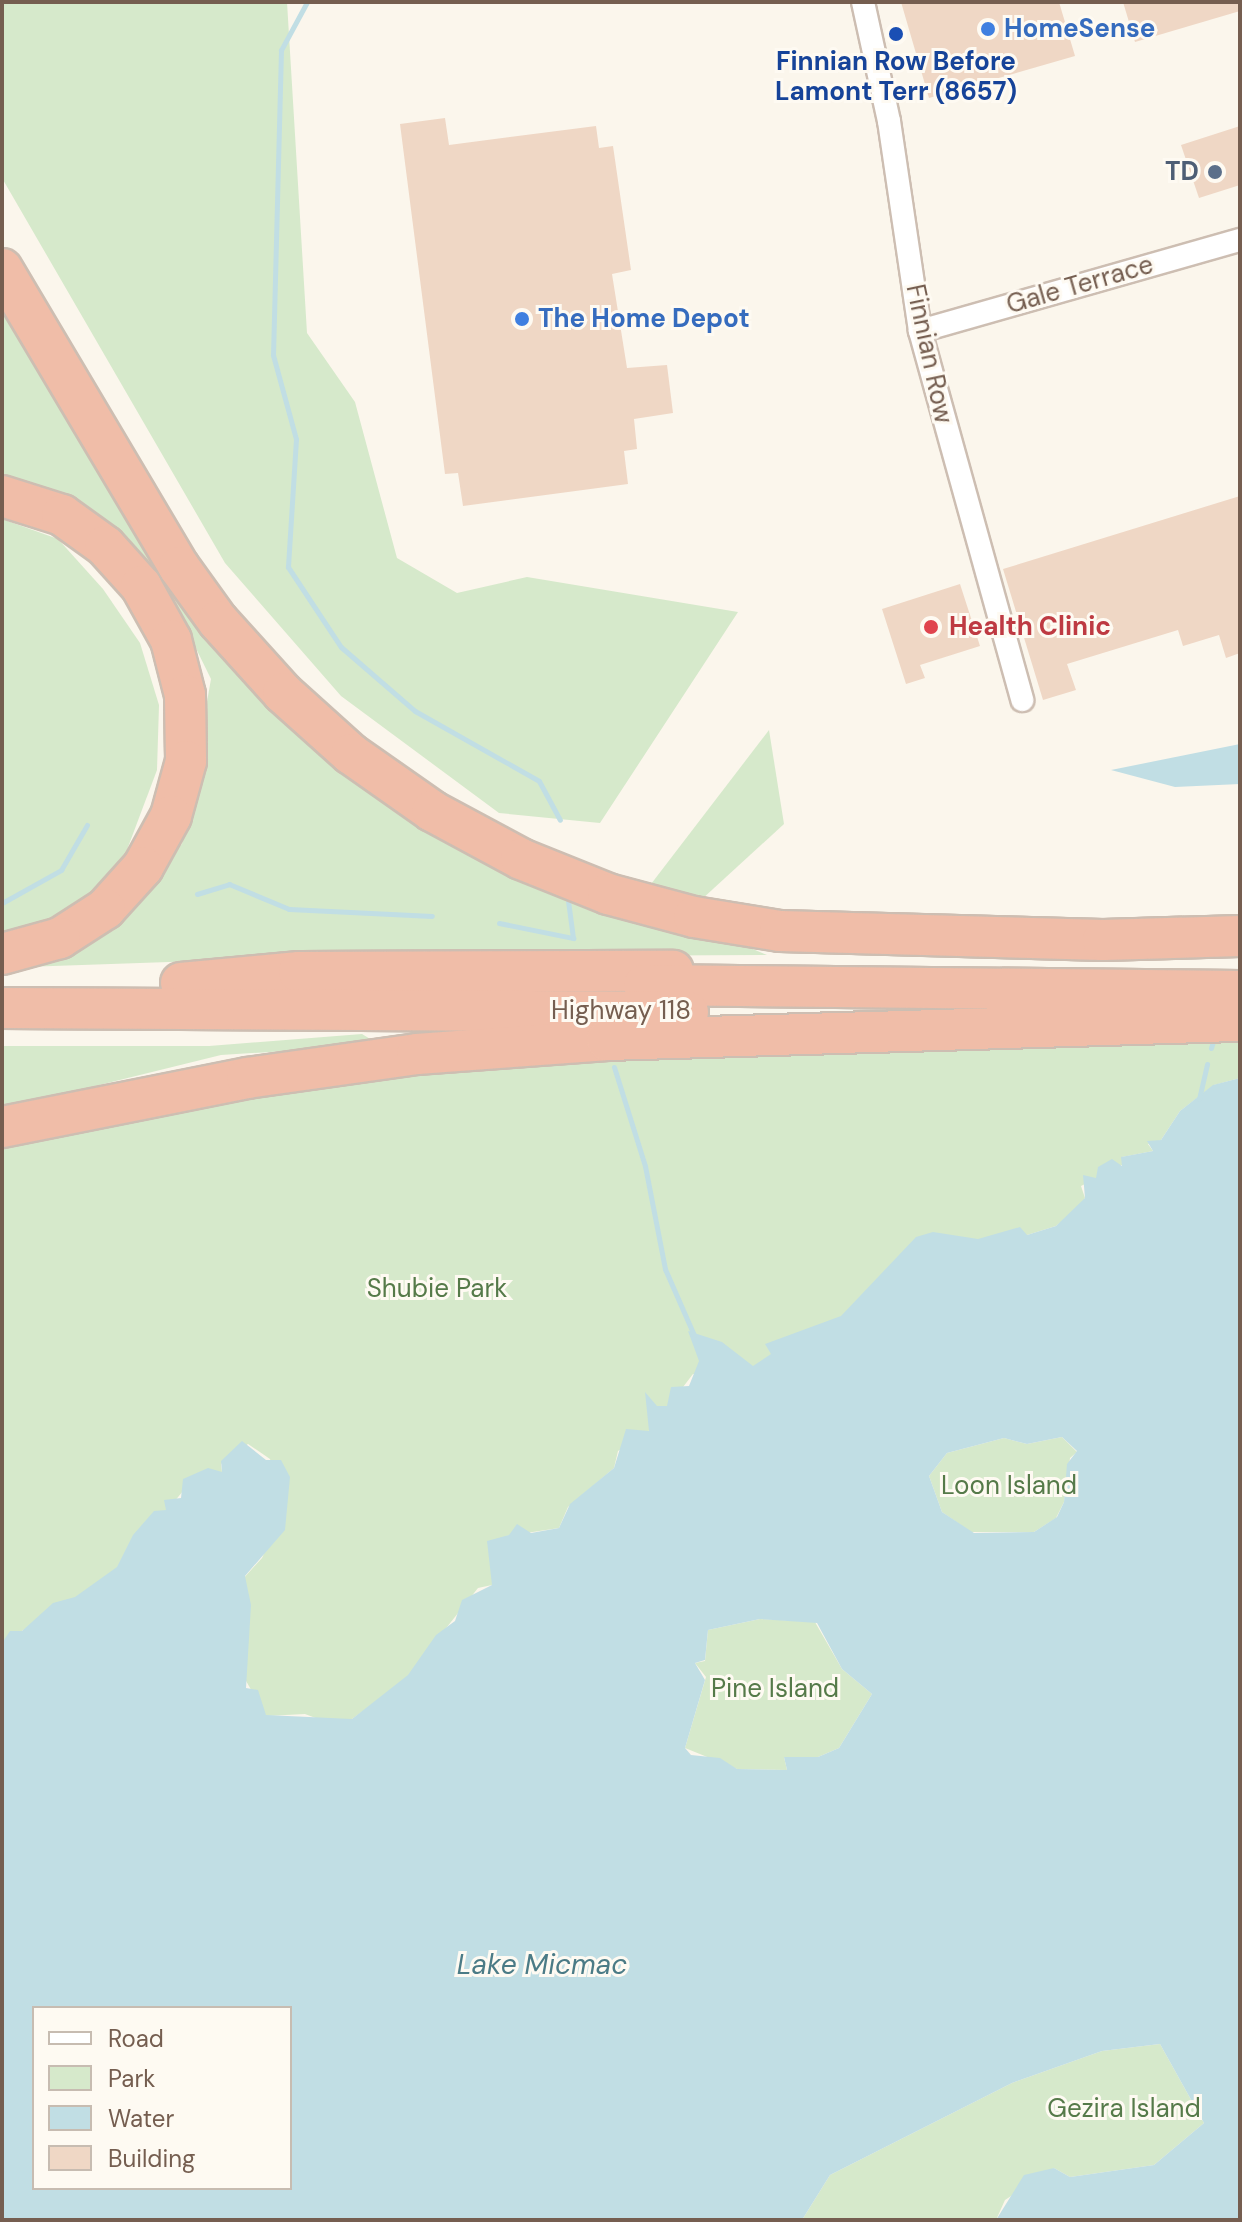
<!DOCTYPE html>
<style>
body{margin:0}
#map{position:relative;width:1242px;height:2222px;overflow:hidden;background:#fbf6ec;font-family:"DM Sans",sans-serif}
div>[style]{position:absolute}
[style*='--x']{left:calc(var(--x)*1px);top:calc(var(--y)*1px);width:calc(var(--w)*1px);rotate:calc(var(--a)*1deg)}
.green>*{inset:0;background:#d6e9cb}
.water>*{inset:0;background:#c1dee4}
.stream>*{height:5px;margin:-2.5px;padding:0 2.5px;transform-origin:2.5px;border-radius:2.5px;background:#c1dee4}
.building>*{inset:0;background:#efd7c5}
.roads{filter:drop-shadow(2px 0 #cdbeb2) drop-shadow(-2px 0 #cdbeb2) drop-shadow(0 2px #cdbeb2) drop-shadow(0 -2px #cdbeb2)}
.minor>*{height:22px;margin:-11px;padding:0 11px;transform-origin:11px;border-radius:11px;background:#fff}
.motorway>*{height:40px;margin:-20px;padding:0 20px;transform-origin:20px;border-radius:20px;background:#f0bda8}
.dots>*{width:22px;height:22px;translate:-50% -50%;box-sizing:border-box;border:4px solid #fefaf2;border-radius:50%}
span{translate:-50% -50%;white-space:nowrap;text-align:center;line-height:1.15;-webkit-text-stroke:6px #fefaf2;paint-order:stroke}
.shop-label{font-size:26px;color:#366cbe;font-weight:700}
.left{translate:0 -50%;text-align:left}
.transit-label{font-size:26px;color:#164399;font-weight:700}
.service-label{font-size:26px;color:#4e5e75;font-weight:700}
.right{translate:-100% -50%;text-align:right}
.street-label{font-size:26px;color:#755e50}
.health-label{font-size:26px;color:#be3a42;font-weight:700}
.park-label{font-size:26px;color:#557a49}
.water-label{font-size:28px;color:#4b7b86;font-style:italic}
.frame{position:absolute;inset:0;border:4px solid #755e50;pointer-events:none}
.legend{position:absolute;left:32px;top:2006px;width:260px;height:184px;box-sizing:border-box;background:#fefaf2;border:2px solid #c7bcb1;margin:0;padding:10px 14px;list-style:none;font-size:24px;color:#755e50}
.legend li{display:flex;align-items:center;gap:16px;height:40px}
.legend b{width:40px;border:2px solid #c7bcb1}
</style>
<div id="map">
<div class="green">
<i style="clip-path:polygon(2px 2px,287px 2px,307px 333px,355px 402px,397px 558px,457px 593px,527px 577px,738px 612px,600px 823px,499px 813px,341px 696px,225px 563px,2px 178px)"></i>
<i style="clip-path:polygon(2px 294px,358px 783px,767px 955px,318px 957px,24px 967px,182px 844px,211px 679px,156px 567px,112px 534px,2px 491px)"></i>
<i style="clip-path:polygon(2px 519px,58px 539px,103px 589px,140px 643px,159px 705px,157px 770px,116px 879px,60px 920px,2px 939px)"></i>
<i style="clip-path:polygon(769px 730px,784px 824px,701px 900px,648px 888px)"></i>
<i style="clip-path:polygon(1240px 1033px,1240px 1078px,1214px 1085px,1180px 1111px,1161px 1140px,1148px 1144px,1153px 1151px,1122px 1157px,1127px 1165px,1100px 1166px,1097px 1178px,1081px 1186px,1085px 1198px,1079px 1207px,1056px 1226px,1027px 1235px,814px 1376px,693px 1374px,650px 1430px,618px 1451px,614px 1468px,568px 1507px,559px 1528px,506px 1536px,492px 1585px,478px 1588px,404px 1681px,352px 1719px,334px 1725px,305px 1714px,266px 1716px,237px 1665px,248px 1646px,242px 1580px,262px 1558px,285px 1510px,270px 1459px,248px 1444px,221px 1464px,222px 1472px,183px 1491px,114px 1575px,2px 1643px,2px 1125px,322px 1062px)"></i>
<i style="clip-path:polygon(362px 1034px,380px 1045px,221px 1055px,2px 1109px,2px 1046px,209px 1046px)"></i>
<i style="clip-path:polygon(1062px 1437px,1077px 1452px,1070px 1458px,1064px 1502px,1056px 1518px,1034px 1532px,971px 1532px,942px 1512px,929px 1476px,947px 1453px,1004px 1438px,1027px 1444px)"></i>
<i style="clip-path:polygon(760px 1619px,815px 1622px,842px 1669px,872px 1694px,839px 1748px,818px 1757px,784px 1757px,787px 1770px,737px 1769px,685px 1748px,706px 1677px,695px 1663px,705px 1661px,708px 1630px)"></i>
<i style="clip-path:polygon(1160px 2044px,1204px 2123px,1154px 2165px,1070px 2177px,1054px 2168px,1005px 2200px,996px 2220px,802px 2220px,830px 2175px,1012px 2083px,1102px 2051px)"></i>
</div>
<div class="water">
<i style="clip-path:polygon(1240px 744px,1240px 784px,1175px 787px,1111px 770px)"></i>
<i style="clip-path:polygon(evenodd,1240px 1078px,1240px 2220px,996px 2220px,1024px 2175px,1054px 2168px,1070px 2177px,1154px 2165px,1204px 2123px,1160px 2044px,1102px 2051px,1012px 2083px,830px 2175px,802px 2220px,2px 2220px,2px 1643px,10px 1631px,22px 1631px,53px 1603px,75px 1597px,117px 1567px,133px 1535px,154px 1511px,166px 1510px,164px 1500px,181px 1498px,183px 1479px,208px 1468px,222px 1472px,221px 1461px,242px 1441px,266px 1460px,281px 1460px,290px 1477px,285px 1530px,245px 1576px,251px 1605px,246px 1688px,258px 1690px,266px 1715px,352px 1719px,408px 1675px,436px 1635px,455px 1621px,462px 1600px,492px 1585px,487px 1541px,509px 1535px,517px 1524px,531px 1533px,559px 1528px,570px 1504px,614px 1468px,626px 1429px,649px 1431px,645px 1392px,657px 1406px,667px 1406px,671px 1387px,689px 1386px,699px 1361px,688px 1331px,722px 1342px,753px 1366px,771px 1354px,765px 1344px,841px 1316px,916px 1237px,933px 1232px,978px 1239px,1020px 1227px,1027px 1235px,1056px 1226px,1085px 1198px,1083px 1175px,1096px 1178px,1098px 1167px,1112px 1159px,1122px 1166px,1121px 1157px,1153px 1151px,1147px 1141px,1161px 1140px,1180px 1111px,1213px 1085px,1240px 1078px,1062px 1437px,1077px 1451px,1067px 1464px,1064px 1502px,1057px 1517px,1034px 1532px,974px 1533px,942px 1512px,929px 1476px,947px 1453px,1004px 1438px,1027px 1444px,1062px 1437px,1240px 1078px,760px 1619px,817px 1623px,842px 1669px,872px 1694px,839px 1748px,818px 1757px,784px 1757px,787px 1770px,737px 1769px,720px 1758px,691px 1755px,685px 1748px,705px 1680px,695px 1663px,705px 1660px,708px 1630px,760px 1619px,1240px 1078px,34px 2008px,290px 2008px,290px 2188px,34px 2188px,34px 2008px)"></i>
</div>
<div class="stream">
<i style="--x:307;--y:2;--w:55;--a:118.4"></i>
<i style="--x:281;--y:50;--w:305;--a:91.5"></i>
<i style="--x:273;--y:355;--w:87;--a:74.7"></i>
<i style="--x:296;--y:439;--w:128;--a:93.6"></i>
<i style="--x:288;--y:567;--w:96;--a:56.5"></i>
<i style="--x:341;--y:647;--w:98;--a:40.9"></i>
<i style="--x:415;--y:711;--w:142;--a:29.4"></i>
<i style="--x:539;--y:781;--w:44;--a:61.7"></i>
<i style="--x:197;--y:894;--w:34;--a:-17"></i>
<i style="--x:229;--y:884;--w:65;--a:22.6"></i>
<i style="--x:289;--y:909;--w:143;--a:2.8"></i>
<i style="--x:2;--y:903;--w:68;--a:-29.2"></i>
<i style="--x:61;--y:870;--w:52;--a:-60"></i>
<i style="--x:499;--y:923;--w:76;--a:11.5"></i>
<i style="--x:573;--y:938;--w:45;--a:-97.6"></i>
<i style="--x:1211;--y:1048;--w:14;--a:-73"></i>
<i style="--x:614;--y:1067;--w:104;--a:72.6"></i>
<i style="--x:645;--y:1166;--w:105;--a:79"></i>
<i style="--x:665;--y:1269;--w:72;--a:66.3"></i>
<i style="--x:1199;--y:1099;--w:36;--a:-77"></i>
</div>
<div class="building">
<i style="clip-path:polygon(901px 2px,1059px 2px,1075px 56px,929px 98px)"></i>
<i style="clip-path:polygon(1123px 2px,1240px 2px,1240px 11px,1135px 42px)"></i>
<i style="clip-path:polygon(445px 118px,449px 145px,596px 126px,599px 148px,613px 146px,631px 270px,612px 274px,627px 368px,667px 365px,673px 413px,634px 419px,637px 449px,624px 451px,628px 484px,463px 506px,458px 473px,445px 474px,400px 124px)"></i>
<i style="clip-path:polygon(1240px 126px,1240px 185px,1199px 198px,1181px 145px)"></i>
<i style="clip-path:polygon(1240px 496px,1240px 653px,1226px 658px,1219px 635px,1183px 646px,1178px 630px,1067px 664px,1076px 690px,1043px 700px,1003px 569px)"></i>
<i style="clip-path:polygon(960px 584px,980px 646px,920px 665px,925px 678px,906px 684px,882px 609px)"></i>
</div>
<div class="roads">
<div class="minor">
<i style="--x:863;--y:2;--w:122;--a:77.7"></i>
<i style="--x:889;--y:121;--w:212;--a:81.6"></i>
<i style="--x:920;--y:331;--w:383;--a:74.5"></i>
<i style="--x:920;--y:331;--w:333;--a:-15.9"></i>
</div>
<div class="motorway">
<i style="--x:2;--y:269;--w:347;--a:59.3"></i>
<i style="--x:179;--y:567;--w:67;--a:54.2"></i>
<i style="--x:218;--y:621;--w:97;--a:47.9"></i>
<i style="--x:283;--y:693;--w:91;--a:41.9"></i>
<i style="--x:351;--y:754;--w:99;--a:35.1"></i>
<i style="--x:432;--y:811;--w:101;--a:28.3"></i>
<i style="--x:521;--y:859;--w:94;--a:21.9"></i>
<i style="--x:608;--y:894;--w:89;--a:15"></i>
<i style="--x:694;--y:917;--w:87;--a:9.2"></i>
<i style="--x:780;--y:931;--w:323;--a:1.6"></i>
<i style="--x:1103;--y:940;--w:137;--a:-1.7"></i>
<i style="--x:2;--y:496;--w:63;--a:17.6"></i>
<i style="--x:62;--y:515;--w:53;--a:35.8"></i>
<i style="--x:105;--y:546;--w:54;--a:48"></i>
<i style="--x:141;--y:586;--w:62;--a:60.9"></i>
<i style="--x:171;--y:640;--w:57;--a:75.7"></i>
<i style="--x:185;--y:695;--w:66;--a:89.1"></i>
<i style="--x:186;--y:761;--w:57;--a:105.3"></i>
<i style="--x:171;--y:816;--w:58;--a:118.8"></i>
<i style="--x:143;--y:867;--w:57;--a:132.1"></i>
<i style="--x:105;--y:909;--w:54;--a:147.2"></i>
<i style="--x:60;--y:938;--w:60;--a:164.6"></i>
<i style="--x:181;--y:983;--w:119;--a:-5.3"></i>
<i style="--x:299;--y:972;--w:374;--a:-0.2"></i>
<i style="--x:644;--y:985;--w:596;--a:0.58"></i>
<i style="--x:2;--y:1008;--w:686;--a:0.33"></i>
<i style="--x:2;--y:1127;--w:250;--a:-11.3"></i>
<i style="--x:247;--y:1078;--w:172;--a:-8"></i>
<i style="--x:417;--y:1054;--w:191;--a:-4.2"></i>
<i style="--x:607;--y:1040;--w:630;--a:-1.73"></i>
</div>
</div>
<div class="dots">
<i style="left:988px;top:29px;background:#3f7fe0"></i>
<i style="left:896px;top:34px;background:#1a4fb4"></i>
<i style="left:1215px;top:172px;background:#5c6f8a"></i>
<i style="left:522px;top:319px;background:#3f7fe0"></i>
<i style="left:931px;top:627px;background:#e0444e"></i>
</div>
<div class="shop-label">
<span class="left" style="left:1004px;top:29px">HomeSense</span>
<span class="left" style="left:538px;top:319px">The Home Depot</span>
</div>
<div class="transit-label">
<span style="left:896px;top:77px">Finnian Row Before<br>Lamont Terr (8657)</span>
</div>
<div class="service-label">
<span class="right" style="left:1199px;top:172px">TD</span>
</div>
<div class="street-label">
<span style="left:1080px;top:285px;rotate:-16deg">Gale Terrace</span>
<span style="left:929px;top:354px;rotate:78deg">Finnian Row</span>
<span style="left:621px;top:1011px">Highway 118</span>
</div>
<div class="health-label">
<span class="left" style="left:949px;top:627px">Health Clinic</span>
</div>
<div class="park-label">
<span style="left:437px;top:1289px">Shubie Park</span>
<span style="left:1009px;top:1486px">Loon Island</span>
<span style="left:775px;top:1689px">Pine Island</span>
<span style="left:1124px;top:2109px">Gezira Island</span>
</div>
<div class="water-label">
<span style="left:542px;top:1965px">Lake Micmac</span>
</div>
<div class="frame"></div>
<ul class="legend">
<li><b style="height:10px;background:#fff"></b>Road</li>
<li><b style="height:22px;background:#d6e9cb"></b>Park</li>
<li><b style="height:22px;background:#c1dee4"></b>Water</li>
<li><b style="height:22px;background:#efd7c5"></b>Building</li>
</ul>
</div>
